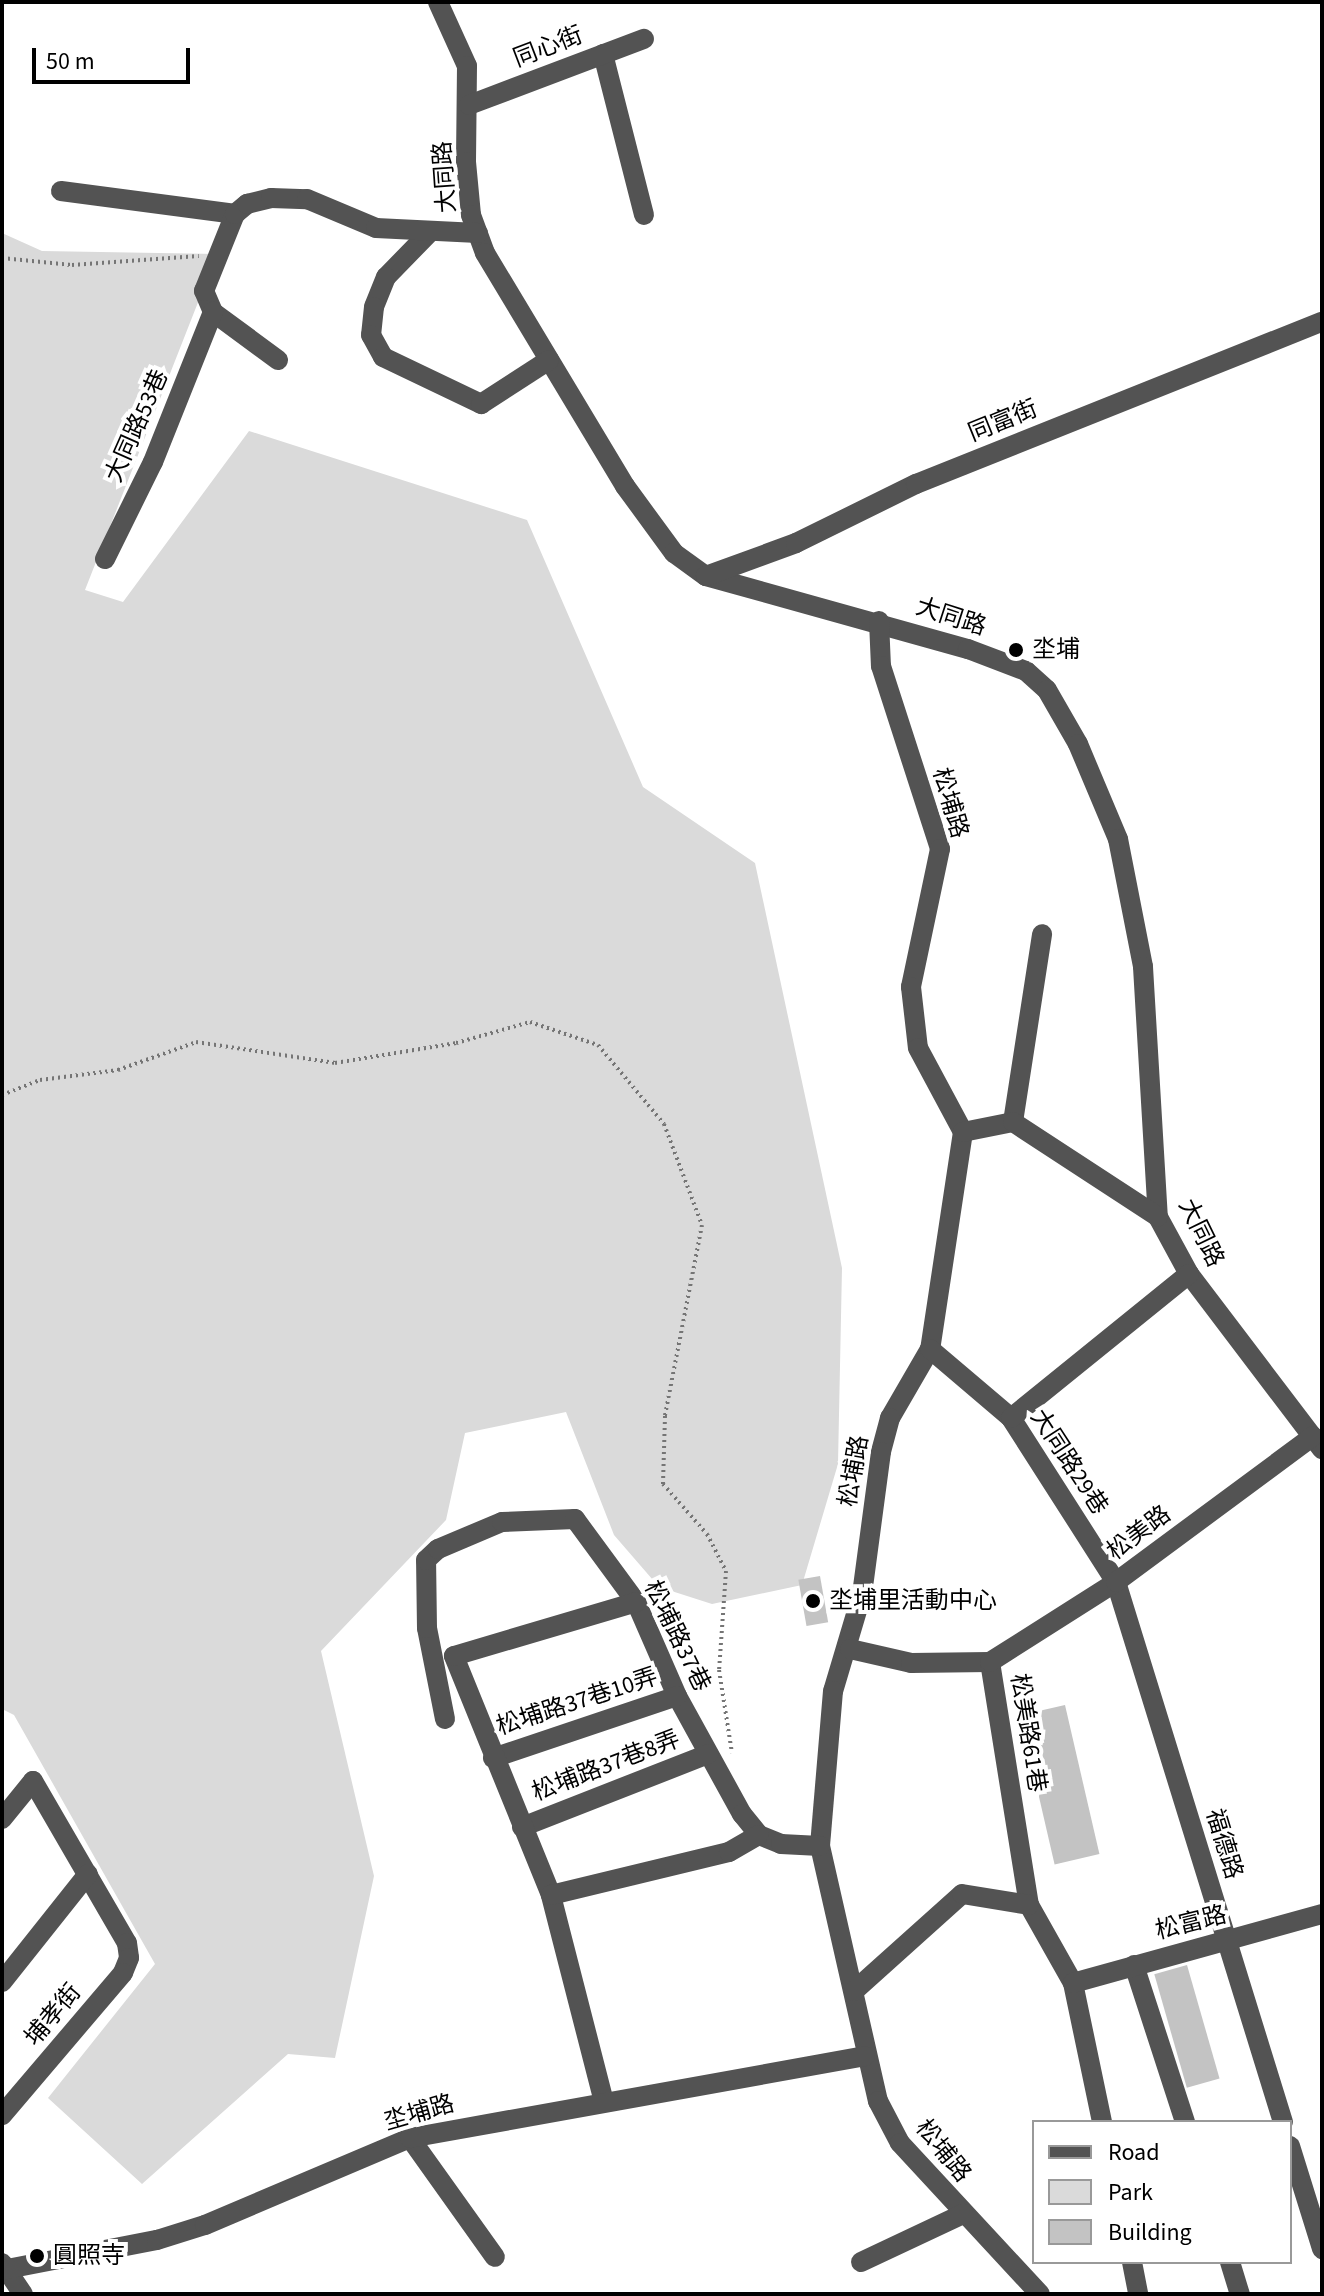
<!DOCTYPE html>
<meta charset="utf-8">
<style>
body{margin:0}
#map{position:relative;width:1324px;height:2296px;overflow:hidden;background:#fff;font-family:"Source Sans 3","Noto Sans TC",sans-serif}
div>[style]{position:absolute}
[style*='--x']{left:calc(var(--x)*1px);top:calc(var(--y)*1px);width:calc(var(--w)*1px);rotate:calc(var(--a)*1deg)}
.green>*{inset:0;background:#dadada}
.building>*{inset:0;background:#c3c3c3;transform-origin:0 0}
.path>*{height:4px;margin-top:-2px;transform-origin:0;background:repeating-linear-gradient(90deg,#757575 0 2px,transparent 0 6px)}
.minor>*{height:20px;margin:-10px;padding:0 10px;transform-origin:10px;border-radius:10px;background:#535353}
.dots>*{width:22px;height:22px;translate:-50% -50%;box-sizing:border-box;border:4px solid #fff;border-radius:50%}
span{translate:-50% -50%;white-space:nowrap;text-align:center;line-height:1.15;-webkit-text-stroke:8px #fff;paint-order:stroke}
.street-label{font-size:24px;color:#000}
.poi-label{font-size:24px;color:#000}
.left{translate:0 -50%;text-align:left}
.frame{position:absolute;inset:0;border:4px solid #000;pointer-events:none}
.legend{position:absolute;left:1032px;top:2120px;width:260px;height:144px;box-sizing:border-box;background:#fff;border:2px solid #999;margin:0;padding:10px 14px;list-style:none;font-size:24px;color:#000}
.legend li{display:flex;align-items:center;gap:16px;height:40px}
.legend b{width:40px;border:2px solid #999}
.scale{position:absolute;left:32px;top:48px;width:158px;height:36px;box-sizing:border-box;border:4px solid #000;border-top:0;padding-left:10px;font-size:24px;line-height:28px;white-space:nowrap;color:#000;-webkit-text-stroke:6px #fff;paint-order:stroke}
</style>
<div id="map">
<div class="green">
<i style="clip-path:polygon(2px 233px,42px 251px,217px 254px,85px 590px,123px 602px,249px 431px,527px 520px,643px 787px,755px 863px,842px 1268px,838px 1464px,802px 1585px,712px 1604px,659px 1587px,614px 1535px,566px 1412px,465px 1433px,446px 1520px,321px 1651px,374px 1876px,335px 2058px,288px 2054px,142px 2184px,48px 2098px,155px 1964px,14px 1715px,2px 1709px)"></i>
</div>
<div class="building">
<i style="left:820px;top:1576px;width:47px;height:22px;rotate:80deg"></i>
<i style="left:1065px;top:1705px;width:153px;height:46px;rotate:77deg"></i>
<i style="left:1187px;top:1965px;width:118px;height:34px;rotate:74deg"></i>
</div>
<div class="path">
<i style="--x:2;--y:258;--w:70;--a:5.7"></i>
<i style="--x:72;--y:265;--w:127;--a:-4.1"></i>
<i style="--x:2;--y:1095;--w:41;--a:-21.5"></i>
<i style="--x:40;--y:1080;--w:79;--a:-7.3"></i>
<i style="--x:118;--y:1070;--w:83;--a:-19.7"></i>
<i style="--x:196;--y:1042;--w:141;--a:8.6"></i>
<i style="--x:335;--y:1063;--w:123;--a:-9.4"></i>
<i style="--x:456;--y:1043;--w:77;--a:-15.8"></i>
<i style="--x:530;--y:1022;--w:72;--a:18.7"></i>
<i style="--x:598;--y:1045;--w:103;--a:50.1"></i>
<i style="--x:664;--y:1124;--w:108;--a:69.4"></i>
<i style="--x:702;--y:1225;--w:195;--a:101"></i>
<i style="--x:665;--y:1416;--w:68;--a:91.7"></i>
<i style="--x:663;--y:1484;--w:67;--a:48.7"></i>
<i style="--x:707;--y:1534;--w:42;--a:62.8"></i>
<i style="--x:726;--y:1571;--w:99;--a:94"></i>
<i style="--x:719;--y:1670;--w:84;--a:81.1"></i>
</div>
<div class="minor">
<i style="--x:438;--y:2;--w:70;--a:65.6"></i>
<i style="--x:467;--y:66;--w:96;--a:90.6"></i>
<i style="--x:466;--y:162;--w:53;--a:84.6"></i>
<i style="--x:471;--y:215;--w:40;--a:69.8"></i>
<i style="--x:485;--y:253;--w:272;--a:59"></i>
<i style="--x:625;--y:486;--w:83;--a:53.8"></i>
<i style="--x:674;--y:553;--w:39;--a:36"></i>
<i style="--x:706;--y:576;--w:272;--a:15.6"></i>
<i style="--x:968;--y:649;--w:62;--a:20.8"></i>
<i style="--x:1026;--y:671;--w:28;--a:42"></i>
<i style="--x:1047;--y:690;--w:62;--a:60.1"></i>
<i style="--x:1078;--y:744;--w:103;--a:67.2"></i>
<i style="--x:1118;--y:839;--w:130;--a:78.9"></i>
<i style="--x:1143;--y:967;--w:250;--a:86.6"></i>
<i style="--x:1158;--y:1217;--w:65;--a:61.5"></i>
<i style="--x:1189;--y:1274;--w:220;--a:52.8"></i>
<i style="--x:603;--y:54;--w:166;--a:75.7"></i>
<i style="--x:469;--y:105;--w:187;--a:-20.7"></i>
<i style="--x:61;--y:191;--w:176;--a:7.5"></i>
<i style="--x:428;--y:234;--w:60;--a:134.3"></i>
<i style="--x:386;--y:277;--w:32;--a:112"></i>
<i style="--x:374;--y:307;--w:28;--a:96"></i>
<i style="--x:371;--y:335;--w:25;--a:61"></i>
<i style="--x:383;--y:357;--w:109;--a:25.6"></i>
<i style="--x:481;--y:404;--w:81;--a:-32.9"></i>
<i style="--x:278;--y:360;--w:81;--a:-143.6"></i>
<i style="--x:213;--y:312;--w:23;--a:-113"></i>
<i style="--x:204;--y:291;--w:83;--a:-68.1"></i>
<i style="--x:235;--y:214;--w:16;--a:-40"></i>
<i style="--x:247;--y:204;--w:25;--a:-14"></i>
<i style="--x:271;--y:198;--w:36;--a:2"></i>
<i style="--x:307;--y:199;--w:75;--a:22.8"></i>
<i style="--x:376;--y:228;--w:102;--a:2.8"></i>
<i style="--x:105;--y:559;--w:108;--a:-63.7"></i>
<i style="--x:153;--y:462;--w:162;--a:-68.2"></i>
<i style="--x:706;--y:576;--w:96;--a:-20.1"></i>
<i style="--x:796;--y:543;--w:134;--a:-26.2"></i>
<i style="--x:916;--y:484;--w:437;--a:-21.8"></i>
<i style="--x:879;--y:621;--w:45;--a:87.5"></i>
<i style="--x:881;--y:666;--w:192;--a:72.1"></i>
<i style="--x:940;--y:849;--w:141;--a:101.9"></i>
<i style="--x:911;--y:987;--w:61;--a:83.5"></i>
<i style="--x:918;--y:1048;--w:95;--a:61.8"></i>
<i style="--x:963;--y:1132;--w:219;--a:98.6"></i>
<i style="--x:930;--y:1349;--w:80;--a:120.1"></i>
<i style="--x:890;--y:1418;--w:35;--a:105"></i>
<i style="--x:881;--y:1452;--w:143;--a:97.6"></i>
<i style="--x:862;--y:1594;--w:101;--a:106.6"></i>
<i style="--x:833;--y:1691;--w:156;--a:94.8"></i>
<i style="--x:820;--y:1846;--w:262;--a:77.2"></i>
<i style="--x:878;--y:2101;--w:47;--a:62.4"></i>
<i style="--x:900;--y:2143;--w:206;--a:47.2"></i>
<i style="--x:1013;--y:1122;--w:190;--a:-81.2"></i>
<i style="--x:963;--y:1132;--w:51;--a:-11.3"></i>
<i style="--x:1013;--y:1122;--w:173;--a:33.2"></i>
<i style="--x:930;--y:1349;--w:106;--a:40.4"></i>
<i style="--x:1011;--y:1418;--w:195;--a:57.4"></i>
<i style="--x:1116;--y:1582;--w:565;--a:72.82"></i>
<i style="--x:1011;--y:1418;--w:229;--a:-39"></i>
<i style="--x:850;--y:1649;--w:63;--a:12.9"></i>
<i style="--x:911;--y:1663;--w:79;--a:-0.7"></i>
<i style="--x:990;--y:1662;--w:246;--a:80.9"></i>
<i style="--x:1029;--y:1905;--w:90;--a:60.6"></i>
<i style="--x:1073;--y:1983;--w:142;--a:78.2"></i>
<i style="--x:990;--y:1662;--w:149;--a:-32.4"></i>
<i style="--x:1116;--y:1582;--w:245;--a:-36.5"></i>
<i style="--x:445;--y:1719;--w:93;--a:-101.2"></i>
<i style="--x:427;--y:1628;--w:68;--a:-90.8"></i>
<i style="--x:426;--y:1560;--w:16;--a:-43"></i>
<i style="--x:438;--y:1549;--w:69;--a:-22.9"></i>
<i style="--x:502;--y:1522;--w:73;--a:-2.4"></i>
<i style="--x:575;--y:1519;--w:103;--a:53.7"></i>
<i style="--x:636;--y:1602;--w:103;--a:66.4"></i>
<i style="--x:677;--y:1696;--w:135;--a:61.2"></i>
<i style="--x:742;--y:1814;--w:27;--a:51"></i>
<i style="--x:759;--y:1835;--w:24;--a:22"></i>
<i style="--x:781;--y:1844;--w:39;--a:3"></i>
<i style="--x:493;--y:1758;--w:194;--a:-18.6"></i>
<i style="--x:2;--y:1819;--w:49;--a:-50.8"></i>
<i style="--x:33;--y:1781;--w:187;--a:59.9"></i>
<i style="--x:127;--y:1943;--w:15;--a:82"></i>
<i style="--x:129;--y:1958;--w:16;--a:112"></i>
<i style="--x:123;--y:1973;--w:187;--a:130.4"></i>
<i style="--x:522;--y:1827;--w:200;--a:-21.4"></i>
<i style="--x:551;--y:1895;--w:258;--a:-112.1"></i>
<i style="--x:454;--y:1656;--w:190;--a:-16.5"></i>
<i style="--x:1134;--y:1965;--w:165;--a:72"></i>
<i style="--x:2;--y:1982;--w:138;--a:-51.5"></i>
<i style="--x:1073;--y:1983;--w:258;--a:-15.5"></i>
<i style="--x:854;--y:1991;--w:145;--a:-41.9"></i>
<i style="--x:962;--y:1894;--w:68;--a:9.3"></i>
<i style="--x:604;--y:2102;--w:214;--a:-104.4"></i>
<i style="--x:551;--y:1895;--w:183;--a:-13.6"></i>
<i style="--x:729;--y:1852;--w:34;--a:-30"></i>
<i style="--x:410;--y:2138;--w:146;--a:54.5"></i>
<i style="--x:1290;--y:2146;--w:108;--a:72.7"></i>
<i style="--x:861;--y:2262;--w:113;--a:-25.2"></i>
<i style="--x:1132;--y:2262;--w:33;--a:79"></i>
<i style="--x:1230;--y:2262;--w:34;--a:73"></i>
<i style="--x:2;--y:2263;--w:37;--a:56"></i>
<i style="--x:2;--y:2270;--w:158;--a:-11"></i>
<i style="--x:157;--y:2240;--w:50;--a:-17.4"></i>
<i style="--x:205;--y:2225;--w:223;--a:-23"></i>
<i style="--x:410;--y:2138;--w:462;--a:-10.2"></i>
</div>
<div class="dots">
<i style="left:1016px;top:650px;background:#000"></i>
<i style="left:813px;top:1601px;background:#000"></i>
<i style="left:37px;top:2256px;background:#000"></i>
</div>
<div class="street-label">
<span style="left:548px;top:47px;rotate:-21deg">同心街</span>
<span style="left:445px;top:177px;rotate:-94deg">大同路</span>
<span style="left:1003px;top:421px;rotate:-22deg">同富街</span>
<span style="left:137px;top:426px;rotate:-66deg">大同路53巷</span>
<span style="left:951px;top:617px;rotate:18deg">大同路</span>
<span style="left:950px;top:803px;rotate:74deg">松埔路</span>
<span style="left:1201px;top:1233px;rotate:64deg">大同路</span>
<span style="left:1069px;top:1462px;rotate:57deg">大同路29巷</span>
<span style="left:854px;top:1471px;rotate:-80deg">松埔路</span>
<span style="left:1139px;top:1533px;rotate:-37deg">松美路</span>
<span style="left:677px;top:1636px;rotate:64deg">松埔路37巷</span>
<span style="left:577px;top:1702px;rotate:-18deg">松埔路37巷10弄</span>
<span style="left:1028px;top:1733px;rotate:81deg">松美路61巷</span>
<span style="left:606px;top:1766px;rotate:-21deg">松埔路37巷8弄</span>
<span style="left:1224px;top:1844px;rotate:73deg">福德路</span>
<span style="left:1191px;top:1923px;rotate:-14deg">松富路</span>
<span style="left:53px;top:2015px;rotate:-50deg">埔孝街</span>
<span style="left:419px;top:2113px;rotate:-16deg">坔埔路</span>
<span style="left:943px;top:2151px;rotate:51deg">松埔路</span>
</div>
<div class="poi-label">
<span class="left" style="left:1032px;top:650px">坔埔</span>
<span class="left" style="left:829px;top:1601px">坔埔里活動中心</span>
<span class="left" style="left:53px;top:2256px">圓照寺</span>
</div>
<div class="frame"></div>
<ul class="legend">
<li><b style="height:10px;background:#535353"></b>Road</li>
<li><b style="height:22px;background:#dadada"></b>Park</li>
<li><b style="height:22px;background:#c3c3c3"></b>Building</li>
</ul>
<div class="scale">50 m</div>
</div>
